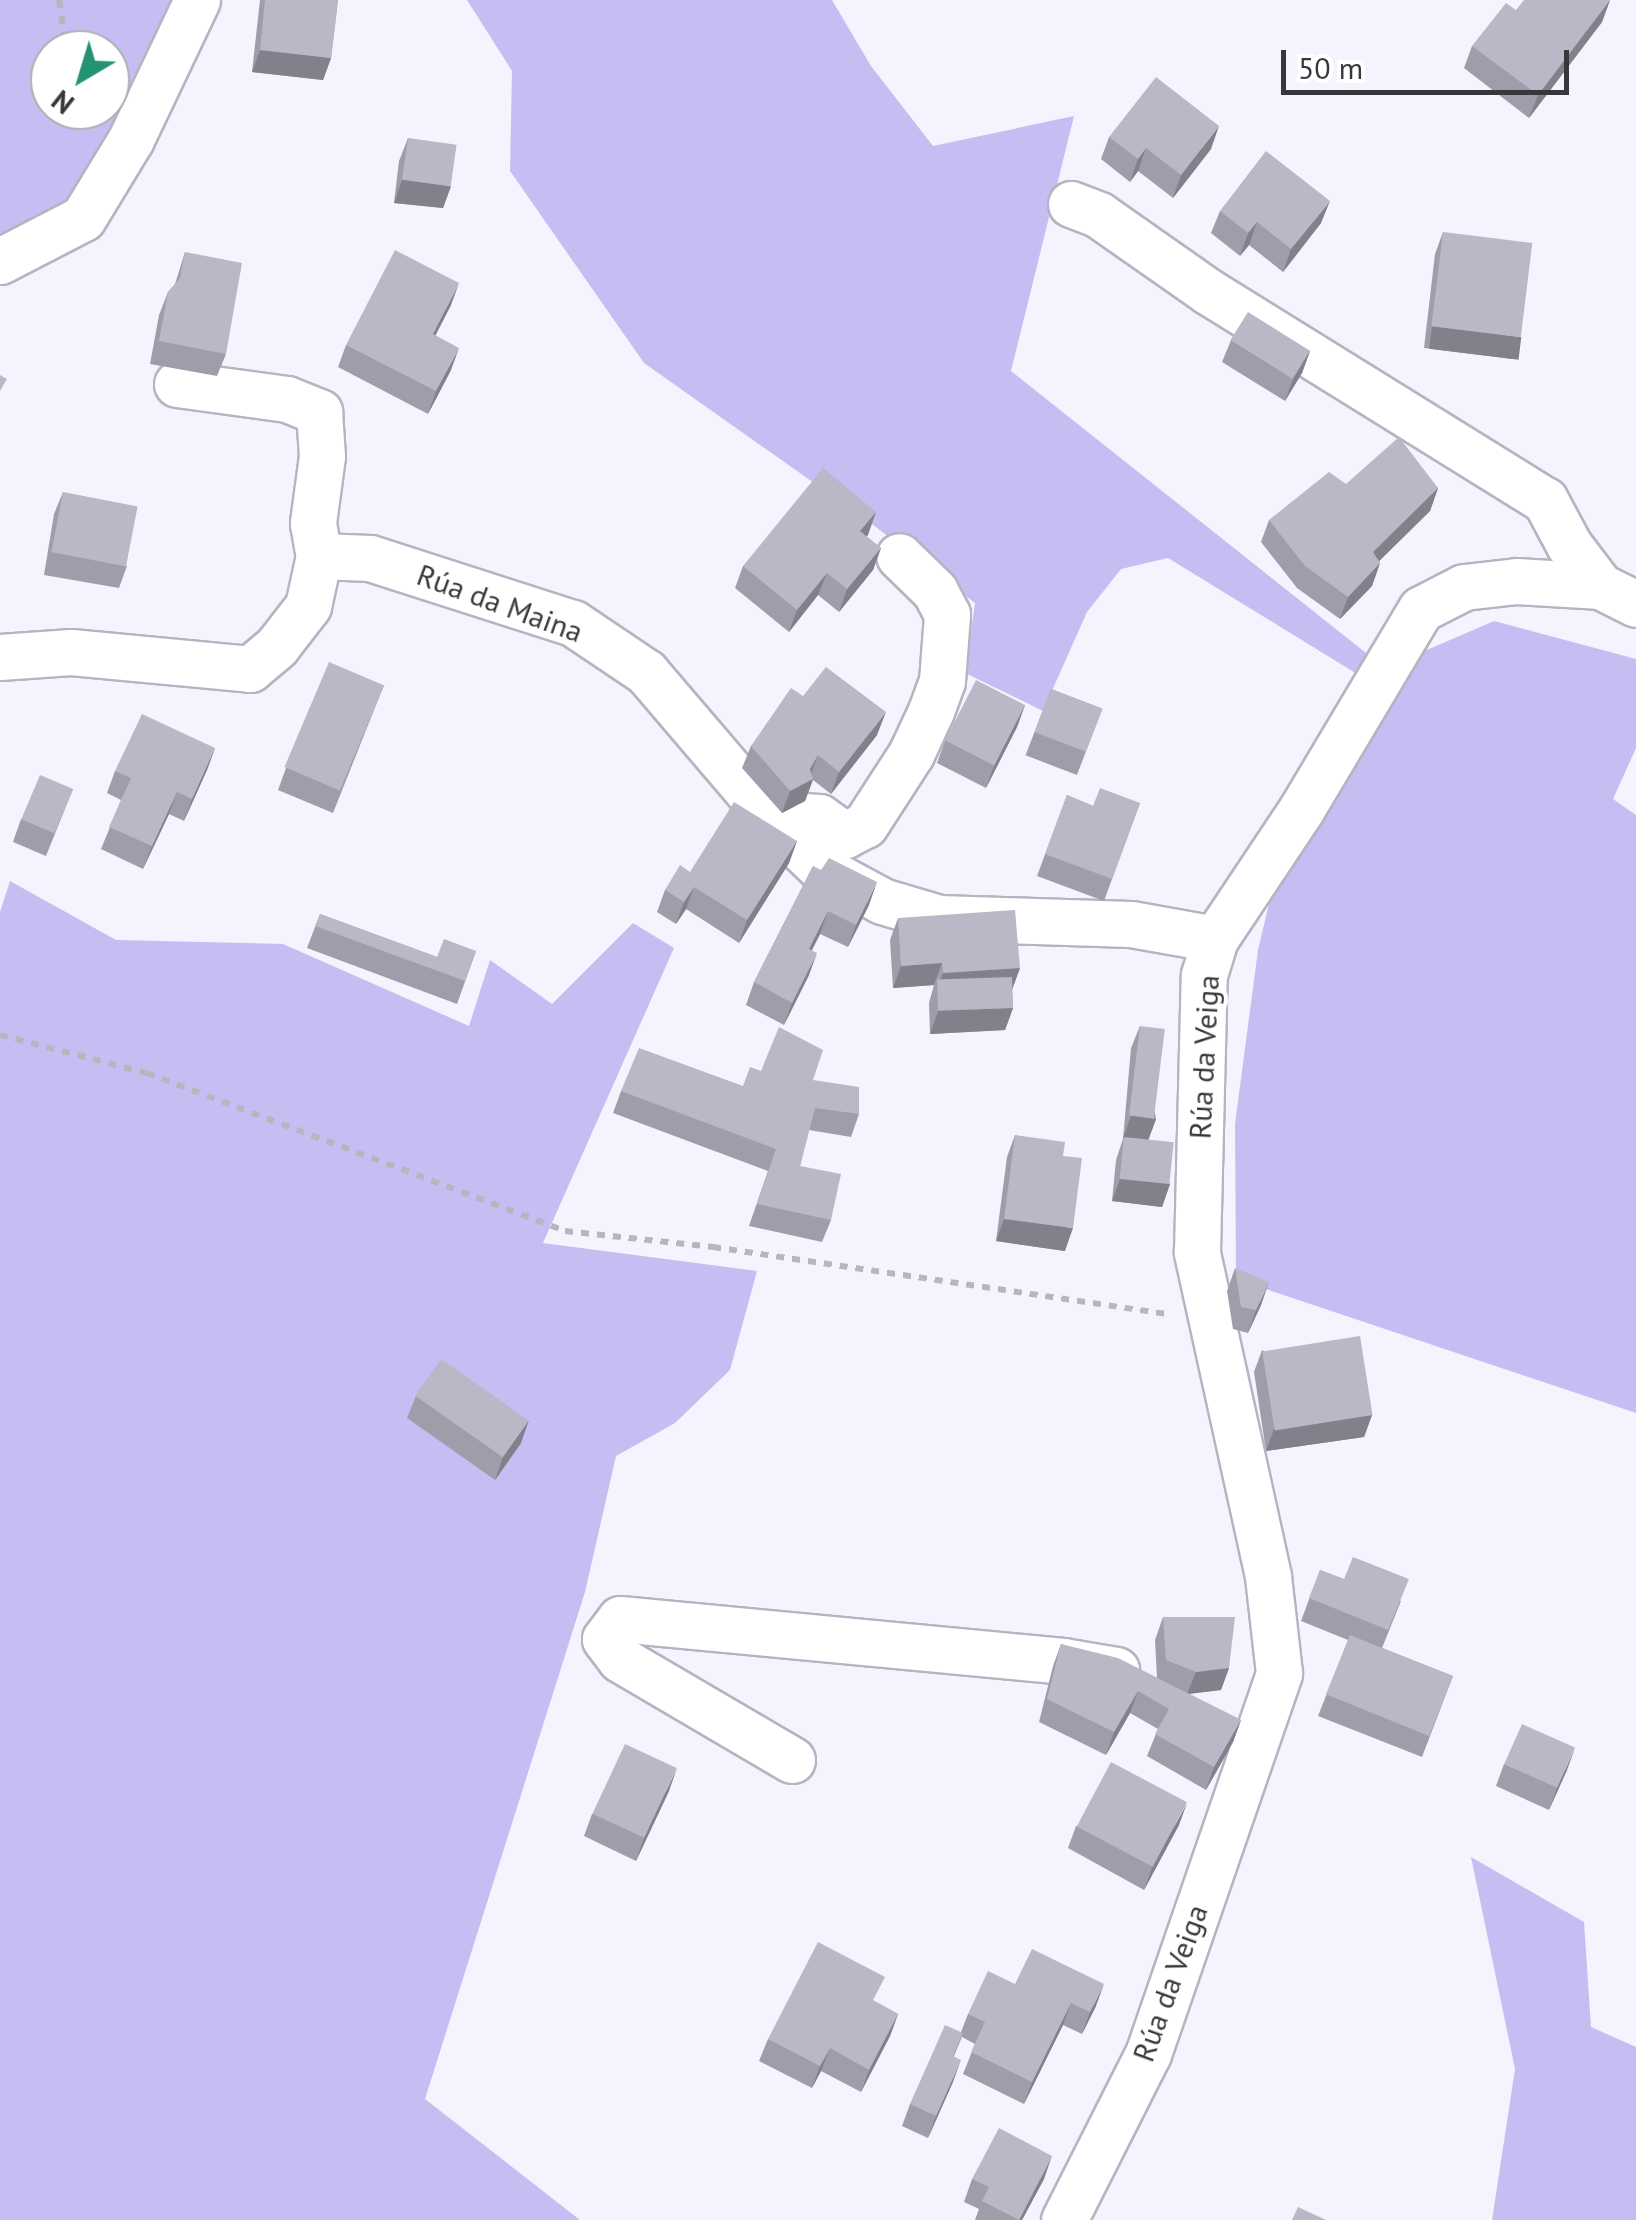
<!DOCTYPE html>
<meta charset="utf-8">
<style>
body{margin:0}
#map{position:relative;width:1636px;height:2220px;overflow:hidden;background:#f5f3fd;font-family:"PT Sans",sans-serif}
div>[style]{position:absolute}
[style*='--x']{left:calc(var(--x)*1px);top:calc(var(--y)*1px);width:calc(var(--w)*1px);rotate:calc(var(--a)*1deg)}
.green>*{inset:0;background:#c7bdf2}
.path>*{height:6px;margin-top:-3px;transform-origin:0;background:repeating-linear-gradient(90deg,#b7b5be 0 8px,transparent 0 16px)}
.roads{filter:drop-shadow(2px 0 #b6b4c3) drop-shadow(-2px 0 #b6b4c3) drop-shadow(0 2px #b6b4c3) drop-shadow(0 -2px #b6b4c3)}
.street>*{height:45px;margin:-22.5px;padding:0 22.5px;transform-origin:22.5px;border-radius:22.5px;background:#fff}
.wall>*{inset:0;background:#a09dab;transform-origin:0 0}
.shaded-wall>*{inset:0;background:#82808b;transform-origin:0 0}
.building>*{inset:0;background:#bab7c7;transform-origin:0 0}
span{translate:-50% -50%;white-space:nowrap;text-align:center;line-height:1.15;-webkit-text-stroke:9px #fff;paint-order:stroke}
.street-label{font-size:30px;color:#38373d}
.north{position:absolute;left:30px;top:30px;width:100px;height:100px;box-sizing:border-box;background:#fff;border:2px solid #afafb1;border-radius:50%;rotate:218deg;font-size:28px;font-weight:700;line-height:40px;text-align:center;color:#38373d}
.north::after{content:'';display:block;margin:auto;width:35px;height:45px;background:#249374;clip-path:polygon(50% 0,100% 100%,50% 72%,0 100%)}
.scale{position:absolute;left:1281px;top:50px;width:288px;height:45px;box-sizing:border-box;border:5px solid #38373d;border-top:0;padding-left:12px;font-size:30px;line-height:35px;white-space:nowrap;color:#38373d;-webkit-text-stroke:8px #fff;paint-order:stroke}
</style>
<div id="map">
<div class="green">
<i style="clip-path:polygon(evenodd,0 0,197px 0,83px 218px,0 261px,0 0,50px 50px,110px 50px,110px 110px,50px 110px,50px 50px)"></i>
<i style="clip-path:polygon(467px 0,832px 0,871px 66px,933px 146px,1074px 116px,1011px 371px,1385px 668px,1494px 621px,1636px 659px,1636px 748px,1613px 799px,1636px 815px,1636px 1413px,1236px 1279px,1235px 1124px,1258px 950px,1285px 836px,1375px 685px,1168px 558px,1121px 569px,1087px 612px,1043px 711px,965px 673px,975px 603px,868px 521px,644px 363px,510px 171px,512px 71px)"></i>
<i style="clip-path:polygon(10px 881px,116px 940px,283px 944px,469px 1026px,490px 960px,552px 1004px,633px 923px,674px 948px,543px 1243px,757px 1271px,730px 1370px,675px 1423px,616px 1456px,585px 1592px,425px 2099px,580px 2220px,0 2220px,0 912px)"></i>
<i style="clip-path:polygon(1471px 1857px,1584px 1922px,1591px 2027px,1636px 2047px,1636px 2220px,1492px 2220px,1515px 2069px)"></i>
</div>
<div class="path">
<i style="--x:59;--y:0;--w:37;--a:81"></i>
<i style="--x:65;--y:37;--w:18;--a:45"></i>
<i style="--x:0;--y:1035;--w:152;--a:14.5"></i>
<i style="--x:147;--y:1073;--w:447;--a:20.7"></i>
<i style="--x:565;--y:1231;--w:149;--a:6.2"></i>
<i style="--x:713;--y:1247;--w:463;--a:8.4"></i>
</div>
<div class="roads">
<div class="street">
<i style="--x:1071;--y:204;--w:30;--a:21"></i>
<i style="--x:1099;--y:215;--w:134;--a:35"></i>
<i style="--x:1209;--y:292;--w:395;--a:31.8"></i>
<i style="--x:1545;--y:500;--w:51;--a:61.9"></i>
<i style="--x:1569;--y:545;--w:51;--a:52.9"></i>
<i style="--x:1600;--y:586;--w:40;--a:26.6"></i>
<i style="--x:0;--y:261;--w:93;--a:-27.4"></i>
<i style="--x:83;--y:218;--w:92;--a:-58.7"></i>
<i style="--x:131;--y:139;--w:154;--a:-64.6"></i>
<i style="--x:177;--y:384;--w:111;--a:7.8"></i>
<i style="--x:287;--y:399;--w:35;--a:22"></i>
<i style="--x:319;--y:412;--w:44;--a:86.1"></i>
<i style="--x:322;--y:456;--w:68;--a:97.7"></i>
<i style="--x:313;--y:523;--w:34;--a:80"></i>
<i style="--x:0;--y:657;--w:71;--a:-4"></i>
<i style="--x:71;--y:652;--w:180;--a:5.4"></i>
<i style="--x:250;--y:669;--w:35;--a:-40"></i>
<i style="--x:277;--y:646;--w:51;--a:-52.2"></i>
<i style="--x:308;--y:606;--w:51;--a:-77.6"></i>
<i style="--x:319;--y:556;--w:51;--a:2.2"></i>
<i style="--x:370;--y:558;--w:213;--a:17.8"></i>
<i style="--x:573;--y:623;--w:88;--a:33.9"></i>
<i style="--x:646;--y:672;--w:206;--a:49.5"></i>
<i style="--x:780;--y:829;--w:57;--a:43.6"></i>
<i style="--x:821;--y:868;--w:69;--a:28.4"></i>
<i style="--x:882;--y:901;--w:59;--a:16.6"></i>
<i style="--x:939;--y:918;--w:192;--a:1.8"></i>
<i style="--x:1131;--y:924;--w:85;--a:10.1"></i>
<i style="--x:780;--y:829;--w:26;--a:-31"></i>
<i style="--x:802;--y:816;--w:17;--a:3"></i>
<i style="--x:819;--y:817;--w:32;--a:35"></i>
<i style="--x:845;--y:835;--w:22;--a:-27"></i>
<i style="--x:865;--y:825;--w:85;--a:-57.1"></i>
<i style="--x:911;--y:754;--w:47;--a:-65.1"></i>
<i style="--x:931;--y:711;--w:32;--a:-70"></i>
<i style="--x:942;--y:681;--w:67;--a:-85.7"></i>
<i style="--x:947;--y:614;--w:26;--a:-118"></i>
<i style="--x:935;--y:591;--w:50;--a:-135.8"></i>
<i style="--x:792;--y:1760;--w:199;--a:-149.6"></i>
<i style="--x:620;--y:1659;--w:25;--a:-127"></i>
<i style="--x:605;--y:1639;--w:25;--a:-53"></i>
<i style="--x:620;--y:1619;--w:445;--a:5.4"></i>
<i style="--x:1063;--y:1661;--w:54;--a:9.6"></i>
<i style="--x:1064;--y:2220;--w:186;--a:-63.2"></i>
<i style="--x:1148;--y:2054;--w:403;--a:-71"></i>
<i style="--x:1279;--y:1673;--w:98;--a:-96.5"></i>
<i style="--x:1268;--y:1576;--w:332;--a:-102.4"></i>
<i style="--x:1197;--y:1252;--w:277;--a:-88.6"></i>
<i style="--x:1204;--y:975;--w:38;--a:-73"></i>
<i style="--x:1215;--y:939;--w:155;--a:-56.3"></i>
<i style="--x:1301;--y:810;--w:234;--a:-59.2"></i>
<i style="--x:1421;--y:609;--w:48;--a:-27.1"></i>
<i style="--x:1464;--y:587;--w:53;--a:-6.5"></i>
<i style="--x:1517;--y:581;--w:83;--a:3.4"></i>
</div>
</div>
<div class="wall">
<i style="clip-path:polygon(260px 0,338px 0,331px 58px,323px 80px,252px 72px)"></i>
<i style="clip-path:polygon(1610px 0,1602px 22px,1529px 118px,1464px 68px,1472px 46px)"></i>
<i style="clip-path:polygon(1109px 137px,1211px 149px,1173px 198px,1138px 171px,1130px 182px,1101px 159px)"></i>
<i style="clip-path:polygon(408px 138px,451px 186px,443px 208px,394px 203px,399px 161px)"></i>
<i style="clip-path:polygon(1220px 211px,1321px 223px,1283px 272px,1249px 245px,1240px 256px,1211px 233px)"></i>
<i style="clip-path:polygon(1443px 232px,1513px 359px,1424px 348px,1435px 254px)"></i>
<i style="clip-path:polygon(185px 252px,226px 354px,217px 376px,150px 364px,159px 315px,168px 292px,175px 284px)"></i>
<i style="clip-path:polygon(451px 305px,435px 335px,451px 370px,428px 414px,338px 367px,346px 345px)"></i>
<i style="clip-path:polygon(1231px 340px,1310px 351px,1302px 373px,1285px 401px,1222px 362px)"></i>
<i style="clip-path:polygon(1346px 484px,1438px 488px,1430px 511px,1379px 561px,1380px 563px,1372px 586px,1340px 619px,1297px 588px,1261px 542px,1269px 520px)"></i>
<i style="clip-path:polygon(63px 492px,127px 566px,119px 588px,44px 575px,54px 514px)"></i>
<i style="clip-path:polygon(876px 512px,866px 536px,881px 548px,873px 570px,839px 612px,818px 595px,789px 632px,735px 588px,743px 566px)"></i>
<i style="clip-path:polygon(384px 685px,333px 813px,278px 790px,286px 768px)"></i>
<i style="left:1051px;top:689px;width:55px;height:71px;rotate:21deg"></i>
<i style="clip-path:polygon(803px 696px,877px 735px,831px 794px,813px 780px,805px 801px,782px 813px,742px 768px,751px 746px)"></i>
<i style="clip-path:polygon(1025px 705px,1017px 727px,986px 788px,937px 763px,945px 741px)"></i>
<i style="clip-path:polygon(215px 748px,207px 770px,184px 821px,169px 814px,143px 869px,101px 849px,121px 800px,107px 793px,115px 771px)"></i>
<i style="clip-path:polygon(73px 789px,46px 856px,13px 842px,21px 819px)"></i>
<i style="clip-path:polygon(1067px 795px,1093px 806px,1140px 803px,1104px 901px,1037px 876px)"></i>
<i style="clip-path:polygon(797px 841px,789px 863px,739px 943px,686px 909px,676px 924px,657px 912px,665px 890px,690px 872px)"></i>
<i style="clip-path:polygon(813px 866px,869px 905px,848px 947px,820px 934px,812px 950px,809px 975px,784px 1025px,746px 1005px,754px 982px)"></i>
<i style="clip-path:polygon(320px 914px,437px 957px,476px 951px,457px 1004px,307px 948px)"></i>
<i style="clip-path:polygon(898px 918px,1020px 968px,1012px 989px,1013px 1008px,1005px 1030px,930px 1034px,929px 1003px,934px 985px,893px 988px,890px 940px)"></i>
<i style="clip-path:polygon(1140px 1026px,1156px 1119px,1148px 1140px,1170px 1184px,1162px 1207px,1112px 1201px,1116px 1160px,1123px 1139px,1131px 1048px)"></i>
<i style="clip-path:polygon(761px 1071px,813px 1080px,859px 1114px,851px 1137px,809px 1130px,800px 1166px,831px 1220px,822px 1242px,749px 1226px,768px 1171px,613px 1113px,621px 1091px,743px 1086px)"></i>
<i style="clip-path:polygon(1015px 1135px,1063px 1156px,1065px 1251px,996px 1241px,1007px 1157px)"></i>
<i style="clip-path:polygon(1235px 1268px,1261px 1305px,1248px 1333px,1233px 1329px,1227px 1291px)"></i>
<i style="clip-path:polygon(1262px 1350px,1372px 1415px,1364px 1437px,1266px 1451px,1254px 1372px)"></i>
<i style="clip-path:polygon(416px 1396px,521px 1443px,495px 1480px,407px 1418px)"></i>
<i style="clip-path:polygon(1320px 1570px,1401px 1601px,1382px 1648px,1453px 1676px,1422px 1757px,1318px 1716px,1348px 1640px,1301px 1621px)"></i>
<i style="clip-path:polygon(1163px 1617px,1229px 1668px,1221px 1690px,1189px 1694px,1241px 1720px,1233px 1742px,1206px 1790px,1147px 1756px,1158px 1729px,1130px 1713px,1106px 1755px,1039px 1722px,1053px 1666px,1061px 1644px,1157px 1678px,1155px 1640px)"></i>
<i style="clip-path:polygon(1504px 1764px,1567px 1770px,1549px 1810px,1496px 1786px)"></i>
<i style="clip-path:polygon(669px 1791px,636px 1861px,584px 1836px,592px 1814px)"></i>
<i style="clip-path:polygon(1179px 1825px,1144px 1890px,1068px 1848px,1076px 1826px)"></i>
<i style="clip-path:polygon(1015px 1984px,1096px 2006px,1082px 2034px,1063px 2025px,1024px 2104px,963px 2074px,975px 2044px,962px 2037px,954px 2056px,953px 2082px,928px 2138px,902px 2126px,910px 2104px,961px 2032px,968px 2014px)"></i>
<i style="clip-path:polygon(876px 2002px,898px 2014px,890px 2036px,861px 2092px,821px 2071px,812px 2088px,759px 2061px,768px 2039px)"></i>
<i style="clip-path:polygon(972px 2179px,1044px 2179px,1022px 2220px,975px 2220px,979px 2209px,964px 2202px)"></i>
</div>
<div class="shaded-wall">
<i style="clip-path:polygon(1610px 0,1602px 22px,1529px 118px,1538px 95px)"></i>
<i style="clip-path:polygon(260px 50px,331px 58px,323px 80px,252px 72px)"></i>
<i style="clip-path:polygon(1219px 126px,1211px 149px,1173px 198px,1181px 175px)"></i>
<i style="clip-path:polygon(1146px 148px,1138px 171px,1130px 182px,1138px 159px)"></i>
<i style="clip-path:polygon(402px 180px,451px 186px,443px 208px,394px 203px)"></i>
<i style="clip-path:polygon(1330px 201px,1321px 223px,1283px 272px,1291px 249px)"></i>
<i style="clip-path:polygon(1257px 222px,1249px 245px,1240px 256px,1248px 233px)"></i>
<i style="clip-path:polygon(459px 283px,451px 305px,425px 356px,433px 334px)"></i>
<i style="left:1432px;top:326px;width:90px;height:23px;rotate:7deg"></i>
<i style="clip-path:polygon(459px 348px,451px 370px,428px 414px,436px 391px)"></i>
<i style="clip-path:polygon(1310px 351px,1302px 373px,1285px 401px,1293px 379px)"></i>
<i style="clip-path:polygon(1438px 488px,1430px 511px,1365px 575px,1373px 552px)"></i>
<i style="clip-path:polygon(876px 512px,868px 535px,852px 554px,860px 531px)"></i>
<i style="clip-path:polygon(881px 548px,873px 570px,839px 612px,847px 589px)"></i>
<i style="clip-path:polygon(1380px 563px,1372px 586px,1340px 619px,1348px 597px)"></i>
<i style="clip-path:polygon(827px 573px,818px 595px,789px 632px,797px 610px)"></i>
<i style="clip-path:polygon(1025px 705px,1017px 727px,986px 788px,994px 766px)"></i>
<i style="clip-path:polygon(886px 712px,877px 735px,831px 794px,839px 772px)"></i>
<i style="clip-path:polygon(215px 748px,207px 770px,184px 821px,192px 799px)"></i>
<i style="clip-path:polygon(818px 755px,810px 777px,813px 779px,805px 801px,782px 813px,790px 791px,810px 769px)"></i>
<i style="clip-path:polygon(177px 792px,169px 814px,143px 869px,152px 846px)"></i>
<i style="clip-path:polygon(797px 841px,789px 863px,739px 943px,747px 920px)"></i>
<i style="clip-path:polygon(877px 882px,869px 905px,848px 947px,856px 925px)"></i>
<i style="clip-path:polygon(694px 887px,686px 909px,676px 924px,684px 902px)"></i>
<i style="clip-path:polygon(828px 911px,820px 934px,801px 971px,809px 949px)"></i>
<i style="clip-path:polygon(817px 953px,809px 975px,784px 1025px,792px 1003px)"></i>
<i style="clip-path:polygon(942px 963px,934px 985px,893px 988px,901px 966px)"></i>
<i style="clip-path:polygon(1020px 968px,1012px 990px,937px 989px,943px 973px)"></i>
<i style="clip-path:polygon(1013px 1008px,1005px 1030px,930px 1034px,938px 1011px)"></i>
<i style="clip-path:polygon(1131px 1116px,1156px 1119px,1148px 1141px,1123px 1138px)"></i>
<i style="clip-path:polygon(1120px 1179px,1170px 1184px,1162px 1207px,1112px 1201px)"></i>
<i style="clip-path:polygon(1004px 1219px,1073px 1228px,1065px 1251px,996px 1241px)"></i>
<i style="clip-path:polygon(1269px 1282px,1261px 1305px,1248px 1333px,1256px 1310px)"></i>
<i style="clip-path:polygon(1372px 1415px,1364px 1437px,1266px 1451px,1274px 1429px)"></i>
<i style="clip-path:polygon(529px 1420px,521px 1443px,495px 1480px,503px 1457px)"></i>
<i style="clip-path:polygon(1229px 1668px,1221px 1690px,1187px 1694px,1196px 1672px)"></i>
<i style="clip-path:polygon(1138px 1691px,1130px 1713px,1106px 1755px,1114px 1732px)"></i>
<i style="clip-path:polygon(1241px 1720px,1233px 1742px,1206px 1790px,1214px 1767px)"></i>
<i style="clip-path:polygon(1575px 1748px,1567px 1770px,1549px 1810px,1557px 1788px)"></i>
<i style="clip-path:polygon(677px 1768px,669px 1791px,636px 1861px,644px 1838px)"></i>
<i style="clip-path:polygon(1187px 1803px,1179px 1825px,1144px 1890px,1152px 1868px)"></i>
<i style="clip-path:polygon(1104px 1984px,1096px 2006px,1082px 2034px,1090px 2012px)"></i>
<i style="clip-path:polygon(1071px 2003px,1063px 2025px,1024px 2104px,1032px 2082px)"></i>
<i style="clip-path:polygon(898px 2014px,890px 2036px,861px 2092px,869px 2070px)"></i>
<i style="clip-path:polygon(830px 2048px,821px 2071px,812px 2088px,820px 2066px)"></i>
<i style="clip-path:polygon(961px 2060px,953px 2082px,928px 2138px,936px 2116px)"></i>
<i style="clip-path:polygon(1052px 2156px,1044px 2179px,1022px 2220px,1019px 2220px)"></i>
</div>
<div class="building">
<i style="clip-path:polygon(265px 0,338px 0,331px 58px,260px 50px)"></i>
<i style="clip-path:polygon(1524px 0,1610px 0,1538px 95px,1472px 46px,1506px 3px,1516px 10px)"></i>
<i style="clip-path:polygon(1156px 77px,1219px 126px,1181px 175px,1146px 148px,1138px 159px,1109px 137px)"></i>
<i style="left:408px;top:138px;width:49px;height:42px;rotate:8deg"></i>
<i style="clip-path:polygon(1266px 151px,1330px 201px,1291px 249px,1257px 222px,1248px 233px,1220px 211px)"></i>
<i style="left:1443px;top:232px;width:90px;height:95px;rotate:7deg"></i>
<i style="clip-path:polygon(395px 250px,459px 283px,433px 334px,459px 348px,436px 391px,346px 345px)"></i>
<i style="clip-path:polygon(185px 252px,242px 263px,226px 354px,159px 341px,168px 292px,180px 278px)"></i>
<i style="left:1248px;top:312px;width:73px;height:33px;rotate:32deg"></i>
<i style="clip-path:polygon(0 375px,7px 379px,0 391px)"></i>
<i style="clip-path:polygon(1399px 437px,1438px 488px,1373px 552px,1380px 563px,1348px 597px,1305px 566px,1269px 520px,1329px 472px,1346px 484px)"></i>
<i style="clip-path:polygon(823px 468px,876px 512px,860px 531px,881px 548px,847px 589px,827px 573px,797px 610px,743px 566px)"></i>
<i style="left:63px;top:492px;width:76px;height:61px;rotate:11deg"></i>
<i style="left:329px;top:662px;width:60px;height:114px;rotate:23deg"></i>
<i style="clip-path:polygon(826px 667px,886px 712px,839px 772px,818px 755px,810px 769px,813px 779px,790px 791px,751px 746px,791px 688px,803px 696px)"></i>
<i style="left:976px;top:680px;width:55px;height:68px;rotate:27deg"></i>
<i style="left:1051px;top:689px;width:55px;height:46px;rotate:21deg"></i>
<i style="clip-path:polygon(142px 714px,215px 748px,192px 799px,177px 792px,152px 846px,109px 827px,131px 778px,115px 771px)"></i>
<i style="left:40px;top:775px;width:36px;height:48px;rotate:23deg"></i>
<i style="clip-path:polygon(1100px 788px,1140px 803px,1112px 879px,1045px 854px,1067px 795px,1093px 806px)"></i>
<i style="clip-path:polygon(734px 802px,797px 841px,747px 920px,694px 887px,684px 902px,665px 890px,680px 865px,690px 872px)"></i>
<i style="clip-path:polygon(829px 858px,877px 882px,856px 925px,828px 911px,809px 949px,817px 953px,792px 1003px,754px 982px,813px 866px,821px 870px)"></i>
<i style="clip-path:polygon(1015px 910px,1020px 968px,943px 973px,942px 963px,901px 966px,898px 918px)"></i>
<i style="clip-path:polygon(320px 914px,437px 957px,444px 939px,476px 951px,465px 981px,315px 926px)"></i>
<i style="left:1012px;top:977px;width:31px;height:75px;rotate:88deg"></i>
<i style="left:1140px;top:1026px;width:25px;height:90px;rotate:7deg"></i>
<i style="clip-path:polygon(779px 1027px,823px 1050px,813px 1080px,859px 1087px,859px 1114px,815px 1108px,800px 1166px,841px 1174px,831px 1220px,757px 1204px,776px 1149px,621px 1091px,639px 1048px,743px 1086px,750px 1067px,761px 1071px)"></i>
<i style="clip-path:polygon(1015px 1135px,1065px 1142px,1063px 1156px,1082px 1158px,1073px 1228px,1004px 1219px)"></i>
<i style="left:1124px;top:1137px;width:50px;height:42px;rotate:6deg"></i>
<i style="clip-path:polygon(1235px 1268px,1269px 1282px,1256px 1310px,1241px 1307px)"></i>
<i style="left:1360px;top:1336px;width:80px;height:99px;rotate:81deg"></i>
<i style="left:441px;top:1359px;width:107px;height:45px;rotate:35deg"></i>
<i style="clip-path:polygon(1353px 1557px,1409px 1579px,1388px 1630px,1309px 1598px,1320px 1570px,1344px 1579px)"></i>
<i style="clip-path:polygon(1163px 1617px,1235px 1617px,1229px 1668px,1196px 1672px,1166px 1660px)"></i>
<i style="left:1350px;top:1635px;width:111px;height:64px;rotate:22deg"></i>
<i style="clip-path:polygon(1061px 1644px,1118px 1658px,1241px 1720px,1214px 1767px,1155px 1734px,1169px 1709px,1138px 1691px,1114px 1732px,1047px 1699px)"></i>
<i style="left:1522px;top:1724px;width:58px;height:44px;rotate:24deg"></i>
<i style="left:625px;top:1744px;width:57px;height:77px;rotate:25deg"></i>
<i style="left:1111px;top:1762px;width:86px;height:73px;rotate:28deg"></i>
<i style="clip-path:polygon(818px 1942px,885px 1977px,873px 2000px,898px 2014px,869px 2070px,830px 2048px,820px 2066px,768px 2039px)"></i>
<i style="clip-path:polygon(1032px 1949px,1104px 1984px,1090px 2012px,1071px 2003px,1032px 2082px,971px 2052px,985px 2022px,968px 2014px,988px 1971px,1015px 1984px)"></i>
<i style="clip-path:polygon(945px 2025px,963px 2033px,953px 2056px,961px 2060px,936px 2116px,910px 2104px)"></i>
<i style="clip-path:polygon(999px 2128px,1052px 2156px,1019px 2220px,982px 2201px,989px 2187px,972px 2179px)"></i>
<i style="clip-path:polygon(1298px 2207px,1326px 2220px,1292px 2220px)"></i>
</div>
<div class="street-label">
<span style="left:500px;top:603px;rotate:20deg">Rúa da Maina</span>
<span style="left:1204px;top:1057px;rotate:-87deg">Rúa da Veiga</span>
<span style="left:1170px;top:1983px;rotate:-70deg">Rúa da Veiga</span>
</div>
<div class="north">N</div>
<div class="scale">50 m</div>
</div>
